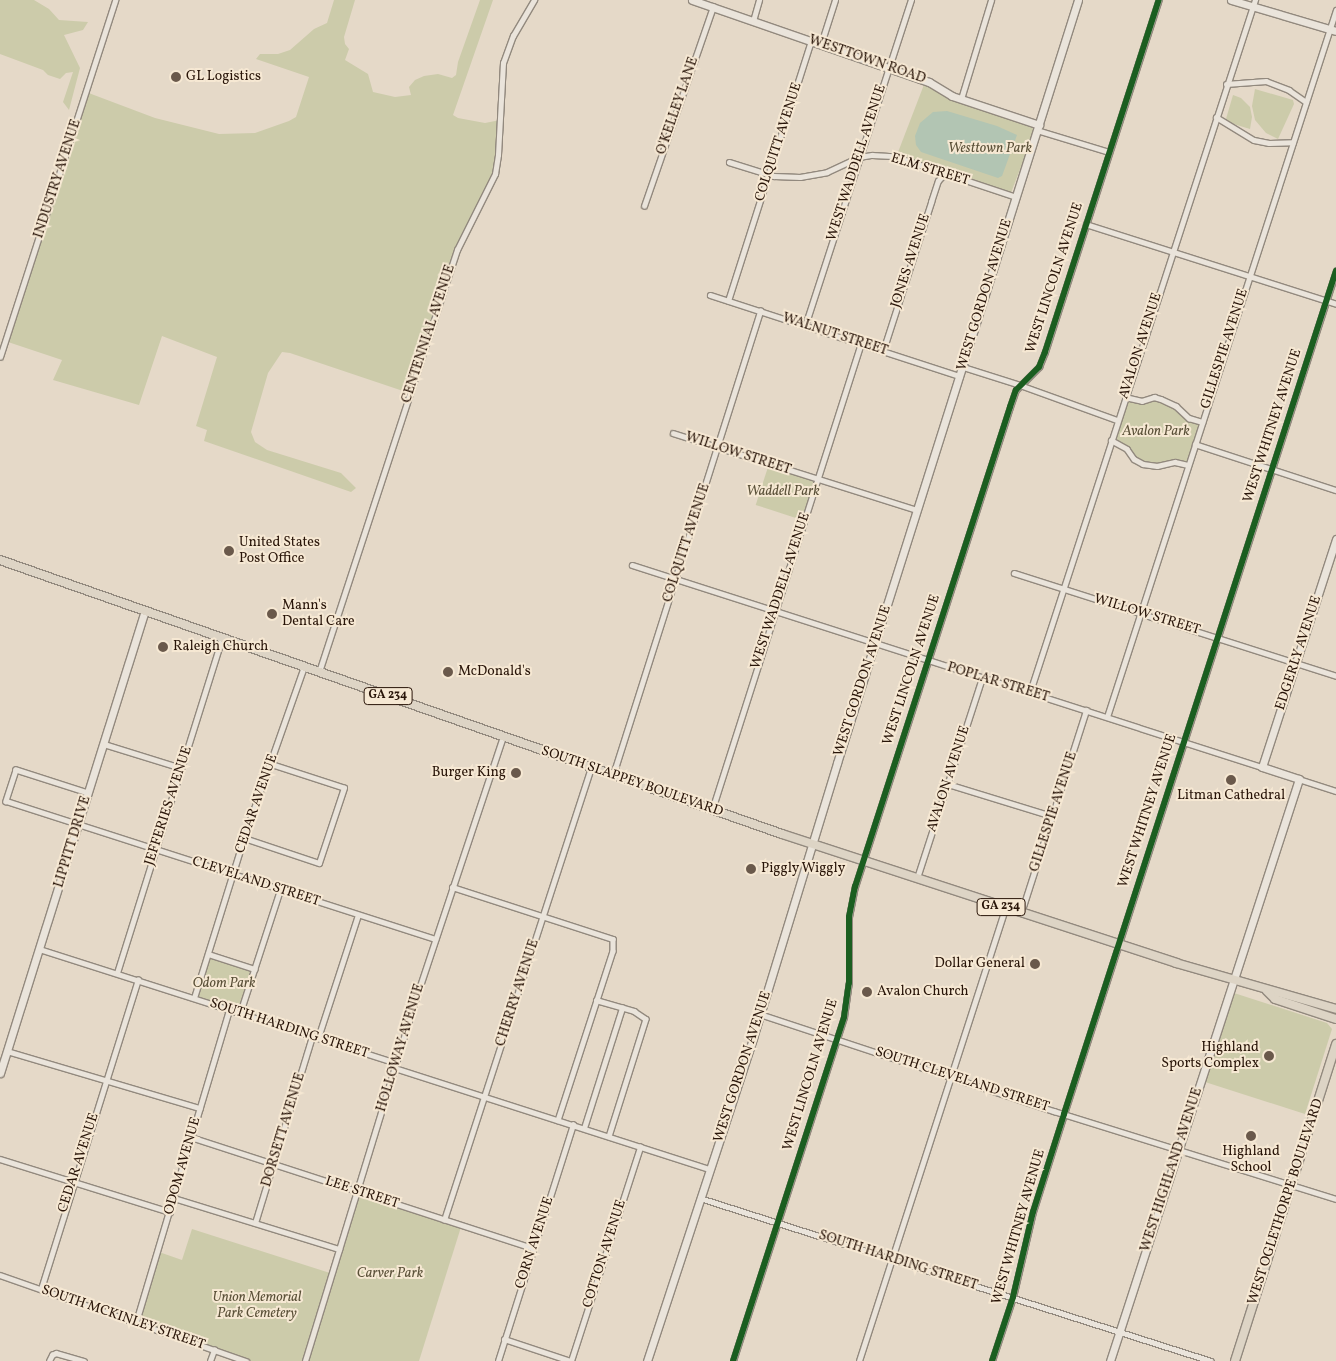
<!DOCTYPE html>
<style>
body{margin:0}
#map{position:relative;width:1336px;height:1361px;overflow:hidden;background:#e5d9c8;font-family:Vollkorn,serif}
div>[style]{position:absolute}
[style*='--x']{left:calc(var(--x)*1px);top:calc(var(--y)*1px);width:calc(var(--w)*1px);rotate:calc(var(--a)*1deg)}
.green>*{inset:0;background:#cccbaa;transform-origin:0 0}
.water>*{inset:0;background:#b2c5b3}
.roads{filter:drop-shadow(1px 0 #92897e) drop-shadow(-1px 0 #92897e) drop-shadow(0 1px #92897e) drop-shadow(0 -1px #92897e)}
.street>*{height:4.5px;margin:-2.25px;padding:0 2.25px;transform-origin:2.25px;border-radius:2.25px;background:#eae4db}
.secondary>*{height:7px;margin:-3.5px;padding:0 3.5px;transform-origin:3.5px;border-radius:3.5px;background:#eae4db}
.primary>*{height:8px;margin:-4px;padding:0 4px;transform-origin:4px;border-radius:4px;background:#ddd4c5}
.cycleway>*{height:6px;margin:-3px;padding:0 3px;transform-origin:3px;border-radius:3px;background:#1b5e20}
.dots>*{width:14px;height:14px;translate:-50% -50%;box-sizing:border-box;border:2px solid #f6e8d3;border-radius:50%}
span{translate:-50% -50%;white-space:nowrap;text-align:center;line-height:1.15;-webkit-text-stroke:4px #f6e8d3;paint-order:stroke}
.shield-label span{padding:1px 4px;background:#f6e8d3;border:1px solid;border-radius:4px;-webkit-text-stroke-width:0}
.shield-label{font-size:12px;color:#281408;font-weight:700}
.street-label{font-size:14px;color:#281408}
.poi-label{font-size:14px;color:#281408}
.left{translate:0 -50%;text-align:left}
.right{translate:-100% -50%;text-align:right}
.park-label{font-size:14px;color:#5a5038;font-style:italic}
</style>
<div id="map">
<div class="green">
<i style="clip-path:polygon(0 0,34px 0,49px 9px,59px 20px,88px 22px,83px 30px,64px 35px,80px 68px,69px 110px,63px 102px,73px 72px,66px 73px,60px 79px,48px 75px,43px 70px,0 54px)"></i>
<i style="clip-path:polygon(334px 0,355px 0,344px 37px,345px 44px,349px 49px,345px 60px,368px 74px,373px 92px,395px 97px,411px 95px,409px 87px,415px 80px,424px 76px,438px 74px,452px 78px,456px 75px,458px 62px,480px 0,493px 0,453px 115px,458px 118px,485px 123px,500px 120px,495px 174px,461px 237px,409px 393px,290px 353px,282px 352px,268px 373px,251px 432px,255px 442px,267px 450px,341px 473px,356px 488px,351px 492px,204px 441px,207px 430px,196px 426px,217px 357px,162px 336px,139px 405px,53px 380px,62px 360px,5px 341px,86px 92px,155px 118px,219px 134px,255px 133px,289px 121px,296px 117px,309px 77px,256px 59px,260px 54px,278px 54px,290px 50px,314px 29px,327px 23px)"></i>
<i style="left:925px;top:82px;width:120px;height:78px;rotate:21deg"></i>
<i style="clip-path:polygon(1255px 89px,1293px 100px,1294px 104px,1278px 139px,1266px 133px,1255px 120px,1252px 106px)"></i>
<i style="clip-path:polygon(1233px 95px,1241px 98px,1250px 107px,1252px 117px,1250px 129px,1227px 122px,1226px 119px)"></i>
<i style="clip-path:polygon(1125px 398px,1132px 401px,1151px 398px,1170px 403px,1183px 415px,1201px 422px,1188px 464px,1175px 461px,1157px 465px,1138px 461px,1127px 448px,1112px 440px)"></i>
<i style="left:769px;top:464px;width:51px;height:43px;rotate:18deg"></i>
<i style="left:208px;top:955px;width:48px;height:45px;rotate:17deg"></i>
<i style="clip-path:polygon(1234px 993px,1327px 1023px,1332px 1029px,1305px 1114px,1205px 1082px)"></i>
<i style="clip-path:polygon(358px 1193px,461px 1227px,419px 1361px,307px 1361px)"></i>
<i style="clip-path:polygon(192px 1229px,330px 1273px,303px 1361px,251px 1361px,138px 1321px,159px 1252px,182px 1260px)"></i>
</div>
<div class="water">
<i style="clip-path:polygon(947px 111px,997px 126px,1017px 135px,1002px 176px,998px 178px,921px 152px,916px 145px,915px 136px,920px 123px,933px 112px)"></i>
</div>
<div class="roads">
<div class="street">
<i style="--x:753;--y:21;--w:22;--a:-74"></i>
<i style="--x:821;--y:44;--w:46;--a:-72.3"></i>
<i style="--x:1226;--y:84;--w:40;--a:-4.3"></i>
<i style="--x:1266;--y:81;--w:25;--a:21"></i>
<i style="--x:1289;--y:90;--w:21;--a:35"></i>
<i style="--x:961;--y:99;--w:103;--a:-73.1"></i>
<i style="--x:1216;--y:117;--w:44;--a:31.2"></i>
<i style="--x:1254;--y:140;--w:15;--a:11"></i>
<i style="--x:1269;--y:143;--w:24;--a:-2"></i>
<i style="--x:1037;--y:130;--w:75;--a:17"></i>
<i style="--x:729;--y:162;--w:47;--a:17.3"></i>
<i style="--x:774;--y:176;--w:26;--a:2"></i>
<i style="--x:800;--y:177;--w:27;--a:-10"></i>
<i style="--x:827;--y:172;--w:35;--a:-25"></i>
<i style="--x:859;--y:157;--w:13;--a:-9"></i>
<i style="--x:872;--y:155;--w:21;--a:3"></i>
<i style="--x:893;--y:156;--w:130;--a:18.4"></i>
<i style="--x:644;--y:206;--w:211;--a:-70.9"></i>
<i style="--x:1086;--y:224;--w:262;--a:17.7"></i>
<i style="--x:710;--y:295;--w:263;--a:18"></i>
<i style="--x:728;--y:301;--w:273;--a:-72.3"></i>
<i style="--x:805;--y:326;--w:343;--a:-72"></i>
<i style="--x:883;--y:351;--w:157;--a:-72.1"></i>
<i style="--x:931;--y:202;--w:22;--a:-72"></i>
<i style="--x:938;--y:181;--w:11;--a:-49"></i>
<i style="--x:0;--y:357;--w:375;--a:-72.1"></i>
<i style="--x:963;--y:367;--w:60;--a:17.5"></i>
<i style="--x:1020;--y:385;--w:103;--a:19.8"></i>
<i style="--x:1125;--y:397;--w:17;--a:13"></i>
<i style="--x:1142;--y:401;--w:13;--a:-18"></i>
<i style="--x:1154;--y:397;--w:7;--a:16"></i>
<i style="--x:1161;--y:399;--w:17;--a:25"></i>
<i style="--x:1176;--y:406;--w:18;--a:43"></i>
<i style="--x:1189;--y:418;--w:14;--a:17"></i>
<i style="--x:673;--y:433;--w:256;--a:17.5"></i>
<i style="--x:1111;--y:440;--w:18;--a:29"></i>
<i style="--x:1127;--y:449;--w:12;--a:55"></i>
<i style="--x:1134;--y:459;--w:10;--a:29"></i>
<i style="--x:1143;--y:464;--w:14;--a:8"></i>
<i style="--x:1157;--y:466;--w:18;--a:-13"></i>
<i style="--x:1175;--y:462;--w:13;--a:13"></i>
<i style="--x:1195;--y:444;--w:148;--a:18.1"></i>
<i style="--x:632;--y:565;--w:662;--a:17.78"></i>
<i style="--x:1014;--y:573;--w:338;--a:17.7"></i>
<i style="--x:319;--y:672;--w:444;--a:-71.9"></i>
<i style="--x:457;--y:250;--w:85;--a:-63.4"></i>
<i style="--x:495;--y:174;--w:19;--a:-81"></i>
<i style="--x:498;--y:155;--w:92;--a:-86.9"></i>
<i style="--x:503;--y:63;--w:29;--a:-70"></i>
<i style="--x:513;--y:36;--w:42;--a:-59.7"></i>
<i style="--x:1030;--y:692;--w:728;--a:-71.99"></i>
<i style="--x:1107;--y:717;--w:743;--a:-72.05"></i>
<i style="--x:104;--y:744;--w:81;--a:17.3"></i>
<i style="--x:613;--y:775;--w:487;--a:-72.4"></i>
<i style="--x:1299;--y:779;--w:39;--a:18"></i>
<i style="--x:948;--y:784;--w:109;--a:17.1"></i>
<i style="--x:88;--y:793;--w:76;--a:-162.3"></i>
<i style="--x:16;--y:770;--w:33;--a:108"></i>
<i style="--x:6;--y:801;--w:451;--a:17.8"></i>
<i style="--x:712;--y:810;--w:489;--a:-72.3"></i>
<i style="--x:244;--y:838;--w:79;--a:18.4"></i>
<i style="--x:319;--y:863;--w:79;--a:-71.6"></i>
<i style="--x:344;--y:788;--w:78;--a:-162"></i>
<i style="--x:917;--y:878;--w:210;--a:-72"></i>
<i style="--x:452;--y:887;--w:169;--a:17.9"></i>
<i style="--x:613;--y:939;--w:12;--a:90"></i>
<i style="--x:613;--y:951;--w:178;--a:108"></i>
<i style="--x:1021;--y:913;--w:213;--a:-72.2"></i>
<i style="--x:39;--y:949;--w:375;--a:17.7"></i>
<i style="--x:208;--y:954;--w:49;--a:17.7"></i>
<i style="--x:117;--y:973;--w:351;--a:-72.6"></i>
<i style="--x:194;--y:998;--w:169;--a:-72.7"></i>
<i style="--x:244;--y:837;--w:180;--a:-70.6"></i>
<i style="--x:596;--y:1000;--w:40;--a:16"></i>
<i style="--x:634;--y:1011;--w:14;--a:34"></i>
<i style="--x:646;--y:1019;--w:123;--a:107.5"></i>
<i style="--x:240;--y:1013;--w:129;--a:-72"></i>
<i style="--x:760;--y:1014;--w:310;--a:18.3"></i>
<i style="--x:1054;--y:1111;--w:295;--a:17.3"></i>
<i style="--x:318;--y:1038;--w:129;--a:-72"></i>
<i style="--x:7;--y:1051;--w:201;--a:16.5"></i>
<i style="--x:395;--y:1068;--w:331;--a:17.8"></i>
<i style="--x:584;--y:1128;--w:126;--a:-72.4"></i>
<i style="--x:191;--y:1137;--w:360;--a:18"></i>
<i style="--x:0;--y:1159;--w:178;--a:17.3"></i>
<i style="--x:174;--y:1198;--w:173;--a:17.2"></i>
<i style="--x:700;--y:1198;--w:536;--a:17.69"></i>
<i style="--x:444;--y:1220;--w:476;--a:-72"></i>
<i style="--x:255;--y:1223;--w:195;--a:-73"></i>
<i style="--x:0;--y:1275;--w:261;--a:19.3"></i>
<i style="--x:41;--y:1289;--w:324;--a:-72.6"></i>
<i style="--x:136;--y:1322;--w:326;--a:-73.4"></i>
<i style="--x:504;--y:1339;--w:70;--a:18.4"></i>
<i style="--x:49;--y:1361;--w:7;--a:-63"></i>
<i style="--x:52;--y:1355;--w:4;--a:-27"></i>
<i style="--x:56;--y:1353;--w:29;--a:16"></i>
<i style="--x:210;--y:1361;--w:12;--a:-70"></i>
<i style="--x:305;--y:1361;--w:392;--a:-73"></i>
<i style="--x:420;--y:986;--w:263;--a:-71.6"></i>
<i style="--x:498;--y:1361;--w:248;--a:-72.4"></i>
<i style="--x:571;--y:1361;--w:225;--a:-72.1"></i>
<i style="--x:733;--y:1361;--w:361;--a:-72.1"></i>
<i style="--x:844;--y:1017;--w:34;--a:-82"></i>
<i style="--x:849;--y:983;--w:66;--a:-90"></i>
<i style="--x:849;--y:917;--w:31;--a:-79"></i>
<i style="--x:855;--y:887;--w:504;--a:-72.1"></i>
<i style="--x:1010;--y:407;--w:18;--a:-71"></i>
<i style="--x:1016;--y:390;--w:33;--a:-45"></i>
<i style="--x:1039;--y:367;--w:16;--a:-68"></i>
<i style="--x:1045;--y:352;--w:370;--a:-72.1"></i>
<i style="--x:859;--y:1361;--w:476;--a:-72.1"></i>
<i style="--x:992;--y:1361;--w:67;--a:-71.8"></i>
<i style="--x:1013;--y:1297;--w:87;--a:-76.8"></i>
<i style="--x:1033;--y:1212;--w:103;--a:-72.4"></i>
<i style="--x:1064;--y:1114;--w:886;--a:-72.12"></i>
</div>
<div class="secondary">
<i style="--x:692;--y:0;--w:251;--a:19.1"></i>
<i style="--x:929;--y:82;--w:27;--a:31"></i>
<i style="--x:952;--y:96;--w:92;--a:18.4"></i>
<i style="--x:1231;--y:0;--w:109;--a:16.4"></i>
<i style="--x:0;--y:1073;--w:484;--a:-72.6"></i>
<i style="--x:647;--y:1361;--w:340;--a:-71.8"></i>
<i style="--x:753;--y:1038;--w:288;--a:-73"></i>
<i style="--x:837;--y:763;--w:800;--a:-72.47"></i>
<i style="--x:1110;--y:1361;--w:612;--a:-72.01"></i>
<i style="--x:1299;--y:779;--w:39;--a:-162"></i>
<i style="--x:1262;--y:767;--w:240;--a:-72"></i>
</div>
<div class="primary">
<i style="--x:0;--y:560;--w:829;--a:19.31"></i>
<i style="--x:782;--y:834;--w:415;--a:18.1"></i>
<i style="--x:1176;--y:963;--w:166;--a:16"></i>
<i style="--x:1267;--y:991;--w:11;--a:45"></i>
<i style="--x:1275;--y:999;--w:64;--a:18.2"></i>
<i style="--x:1235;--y:1361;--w:333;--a:-72.3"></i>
</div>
</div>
<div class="cycleway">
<i style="--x:733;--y:1361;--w:361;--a:-72.1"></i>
<i style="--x:844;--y:1017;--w:34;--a:-82"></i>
<i style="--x:849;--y:983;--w:66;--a:-90"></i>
<i style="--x:849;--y:917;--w:31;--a:-79"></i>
<i style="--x:855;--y:887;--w:504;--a:-72.1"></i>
<i style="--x:1010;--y:407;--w:18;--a:-71"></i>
<i style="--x:1016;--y:390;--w:33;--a:-45"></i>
<i style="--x:1039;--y:367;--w:16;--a:-68"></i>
<i style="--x:1045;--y:352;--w:370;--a:-72.1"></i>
<i style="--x:992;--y:1361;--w:67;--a:-71.8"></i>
<i style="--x:1013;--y:1297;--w:87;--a:-76.8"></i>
<i style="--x:1033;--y:1212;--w:103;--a:-72.4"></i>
<i style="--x:1064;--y:1114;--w:886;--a:-72.12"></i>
</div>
<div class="dots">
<i style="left:176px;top:77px;background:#6a594b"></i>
<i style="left:229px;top:551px;background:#6a594b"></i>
<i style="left:272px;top:614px;background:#6a594b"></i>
<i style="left:163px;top:647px;background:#6a594b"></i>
<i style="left:448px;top:672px;background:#6a594b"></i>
<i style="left:516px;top:773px;background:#6a594b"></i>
<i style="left:1231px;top:780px;background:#6a594b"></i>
<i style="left:751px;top:869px;background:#6a594b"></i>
<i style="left:1035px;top:964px;background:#6a594b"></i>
<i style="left:867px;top:992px;background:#6a594b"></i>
<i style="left:1269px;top:1056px;background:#6a594b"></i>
<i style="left:1251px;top:1136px;background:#6a594b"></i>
</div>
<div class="shield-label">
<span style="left:388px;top:696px">GA 234</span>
<span style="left:1001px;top:907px">GA 234</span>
</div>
<div class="street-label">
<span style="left:867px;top:60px;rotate:19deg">WESTTOWN ROAD</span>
<span style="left:678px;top:106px;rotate:-71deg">O'KELLEY LANE</span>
<span style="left:779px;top:142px;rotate:-72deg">COLQUITT AVENUE</span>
<span style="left:857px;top:163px;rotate:-72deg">WEST WADDELL AVENUE</span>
<span style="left:930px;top:170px;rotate:17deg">ELM STREET</span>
<span style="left:58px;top:179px;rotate:-72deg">INDUSTRY AVENUE</span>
<span style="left:911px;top:261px;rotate:-72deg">JONES AVENUE</span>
<span style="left:1055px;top:278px;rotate:-72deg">WEST LINCOLN AVENUE</span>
<span style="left:985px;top:295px;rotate:-73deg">WEST GORDON AVENUE</span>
<span style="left:429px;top:334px;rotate:-72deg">CENTENNIAL AVENUE</span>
<span style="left:835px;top:335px;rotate:18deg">WALNUT STREET</span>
<span style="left:1141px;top:346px;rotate:-72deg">AVALON AVENUE</span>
<span style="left:1225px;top:349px;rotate:-72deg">GILLESPIE AVENUE</span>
<span style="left:1273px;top:426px;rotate:-72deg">WEST WHITNEY AVENUE</span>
<span style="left:738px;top:454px;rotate:18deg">WILLOW STREET</span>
<span style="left:687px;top:543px;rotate:-72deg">COLQUITT AVENUE</span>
<span style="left:781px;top:591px;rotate:-72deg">WEST WADDELL AVENUE</span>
<span style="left:1147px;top:615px;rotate:17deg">WILLOW STREET</span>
<span style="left:1299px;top:653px;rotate:-72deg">EDGERLY AVENUE</span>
<span style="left:912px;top:670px;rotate:-72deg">WEST LINCOLN AVENUE</span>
<span style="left:863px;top:681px;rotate:-72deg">WEST GORDON AVENUE</span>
<span style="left:998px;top:683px;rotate:17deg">POPLAR STREET</span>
<span style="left:949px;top:779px;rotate:-72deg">AVALON AVENUE</span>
<span style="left:632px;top:782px;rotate:19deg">SOUTH SLAPPEY BOULEVARD</span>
<span style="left:257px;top:804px;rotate:-71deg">CEDAR AVENUE</span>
<span style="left:169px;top:806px;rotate:-72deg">JEFFERIES AVENUE</span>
<span style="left:1148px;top:811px;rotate:-72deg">WEST WHITNEY AVENUE</span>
<span style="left:1054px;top:812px;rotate:-72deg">GILLESPIE AVENUE</span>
<span style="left:73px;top:842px;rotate:-73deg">LIPPITT DRIVE</span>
<span style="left:256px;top:882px;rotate:18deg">CLEVELAND STREET</span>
<span style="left:518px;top:993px;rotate:-72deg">CHERRY AVENUE</span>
<span style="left:289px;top:1029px;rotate:18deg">SOUTH HARDING STREET</span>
<span style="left:401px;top:1048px;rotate:-73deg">HOLLOWAY AVENUE</span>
<span style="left:743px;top:1067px;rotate:-72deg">WEST GORDON AVENUE</span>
<span style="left:811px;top:1075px;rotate:-73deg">WEST LINCOLN AVENUE</span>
<span style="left:962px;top:1080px;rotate:18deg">SOUTH CLEVELAND STREET</span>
<span style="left:284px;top:1130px;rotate:-73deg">DORSETT AVENUE</span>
<span style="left:79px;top:1163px;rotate:-72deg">CEDAR AVENUE</span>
<span style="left:183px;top:1166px;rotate:-74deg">ODOM AVENUE</span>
<span style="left:1172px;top:1170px;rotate:-72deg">WEST HIGHLAND AVENUE</span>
<span style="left:362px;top:1193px;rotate:18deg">LEE STREET</span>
<span style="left:1286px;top:1202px;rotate:-72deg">WEST OGLETHORPE BOULEVARD</span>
<span style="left:1019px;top:1227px;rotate:-74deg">WEST WHITNEY AVENUE</span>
<span style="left:535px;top:1243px;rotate:-72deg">CORN AVENUE</span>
<span style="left:605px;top:1254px;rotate:-72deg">COTTON AVENUE</span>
<span style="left:898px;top:1261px;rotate:18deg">SOUTH HARDING STREET</span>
<span style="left:123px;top:1318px;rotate:19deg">SOUTH MCKINLEY STREET</span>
</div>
<div class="poi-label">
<span class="left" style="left:186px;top:77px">GL Logistics</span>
<span class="left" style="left:239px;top:551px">United States<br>Post Office</span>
<span class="left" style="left:282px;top:614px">Mann's<br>Dental Care</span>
<span class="left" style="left:173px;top:647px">Raleigh Church</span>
<span class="left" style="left:458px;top:672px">McDonald's</span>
<span class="right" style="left:506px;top:773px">Burger King</span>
<span style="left:1231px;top:796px">Litman Cathedral</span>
<span class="left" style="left:761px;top:869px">Piggly Wiggly</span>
<span class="right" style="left:1025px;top:964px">Dollar General</span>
<span class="left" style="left:877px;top:992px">Avalon Church</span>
<span class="right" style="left:1259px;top:1056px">Highland<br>Sports Complex</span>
<span style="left:1251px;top:1160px">Highland<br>School</span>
</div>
<div class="park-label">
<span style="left:990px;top:149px">Westtown Park</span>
<span style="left:1156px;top:432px">Avalon Park</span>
<span style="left:783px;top:492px">Waddell Park</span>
<span style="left:224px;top:984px">Odom Park</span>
<span style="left:390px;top:1274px">Carver Park</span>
<span style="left:257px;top:1306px">Union Memorial<br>Park Cemetery</span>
</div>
</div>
